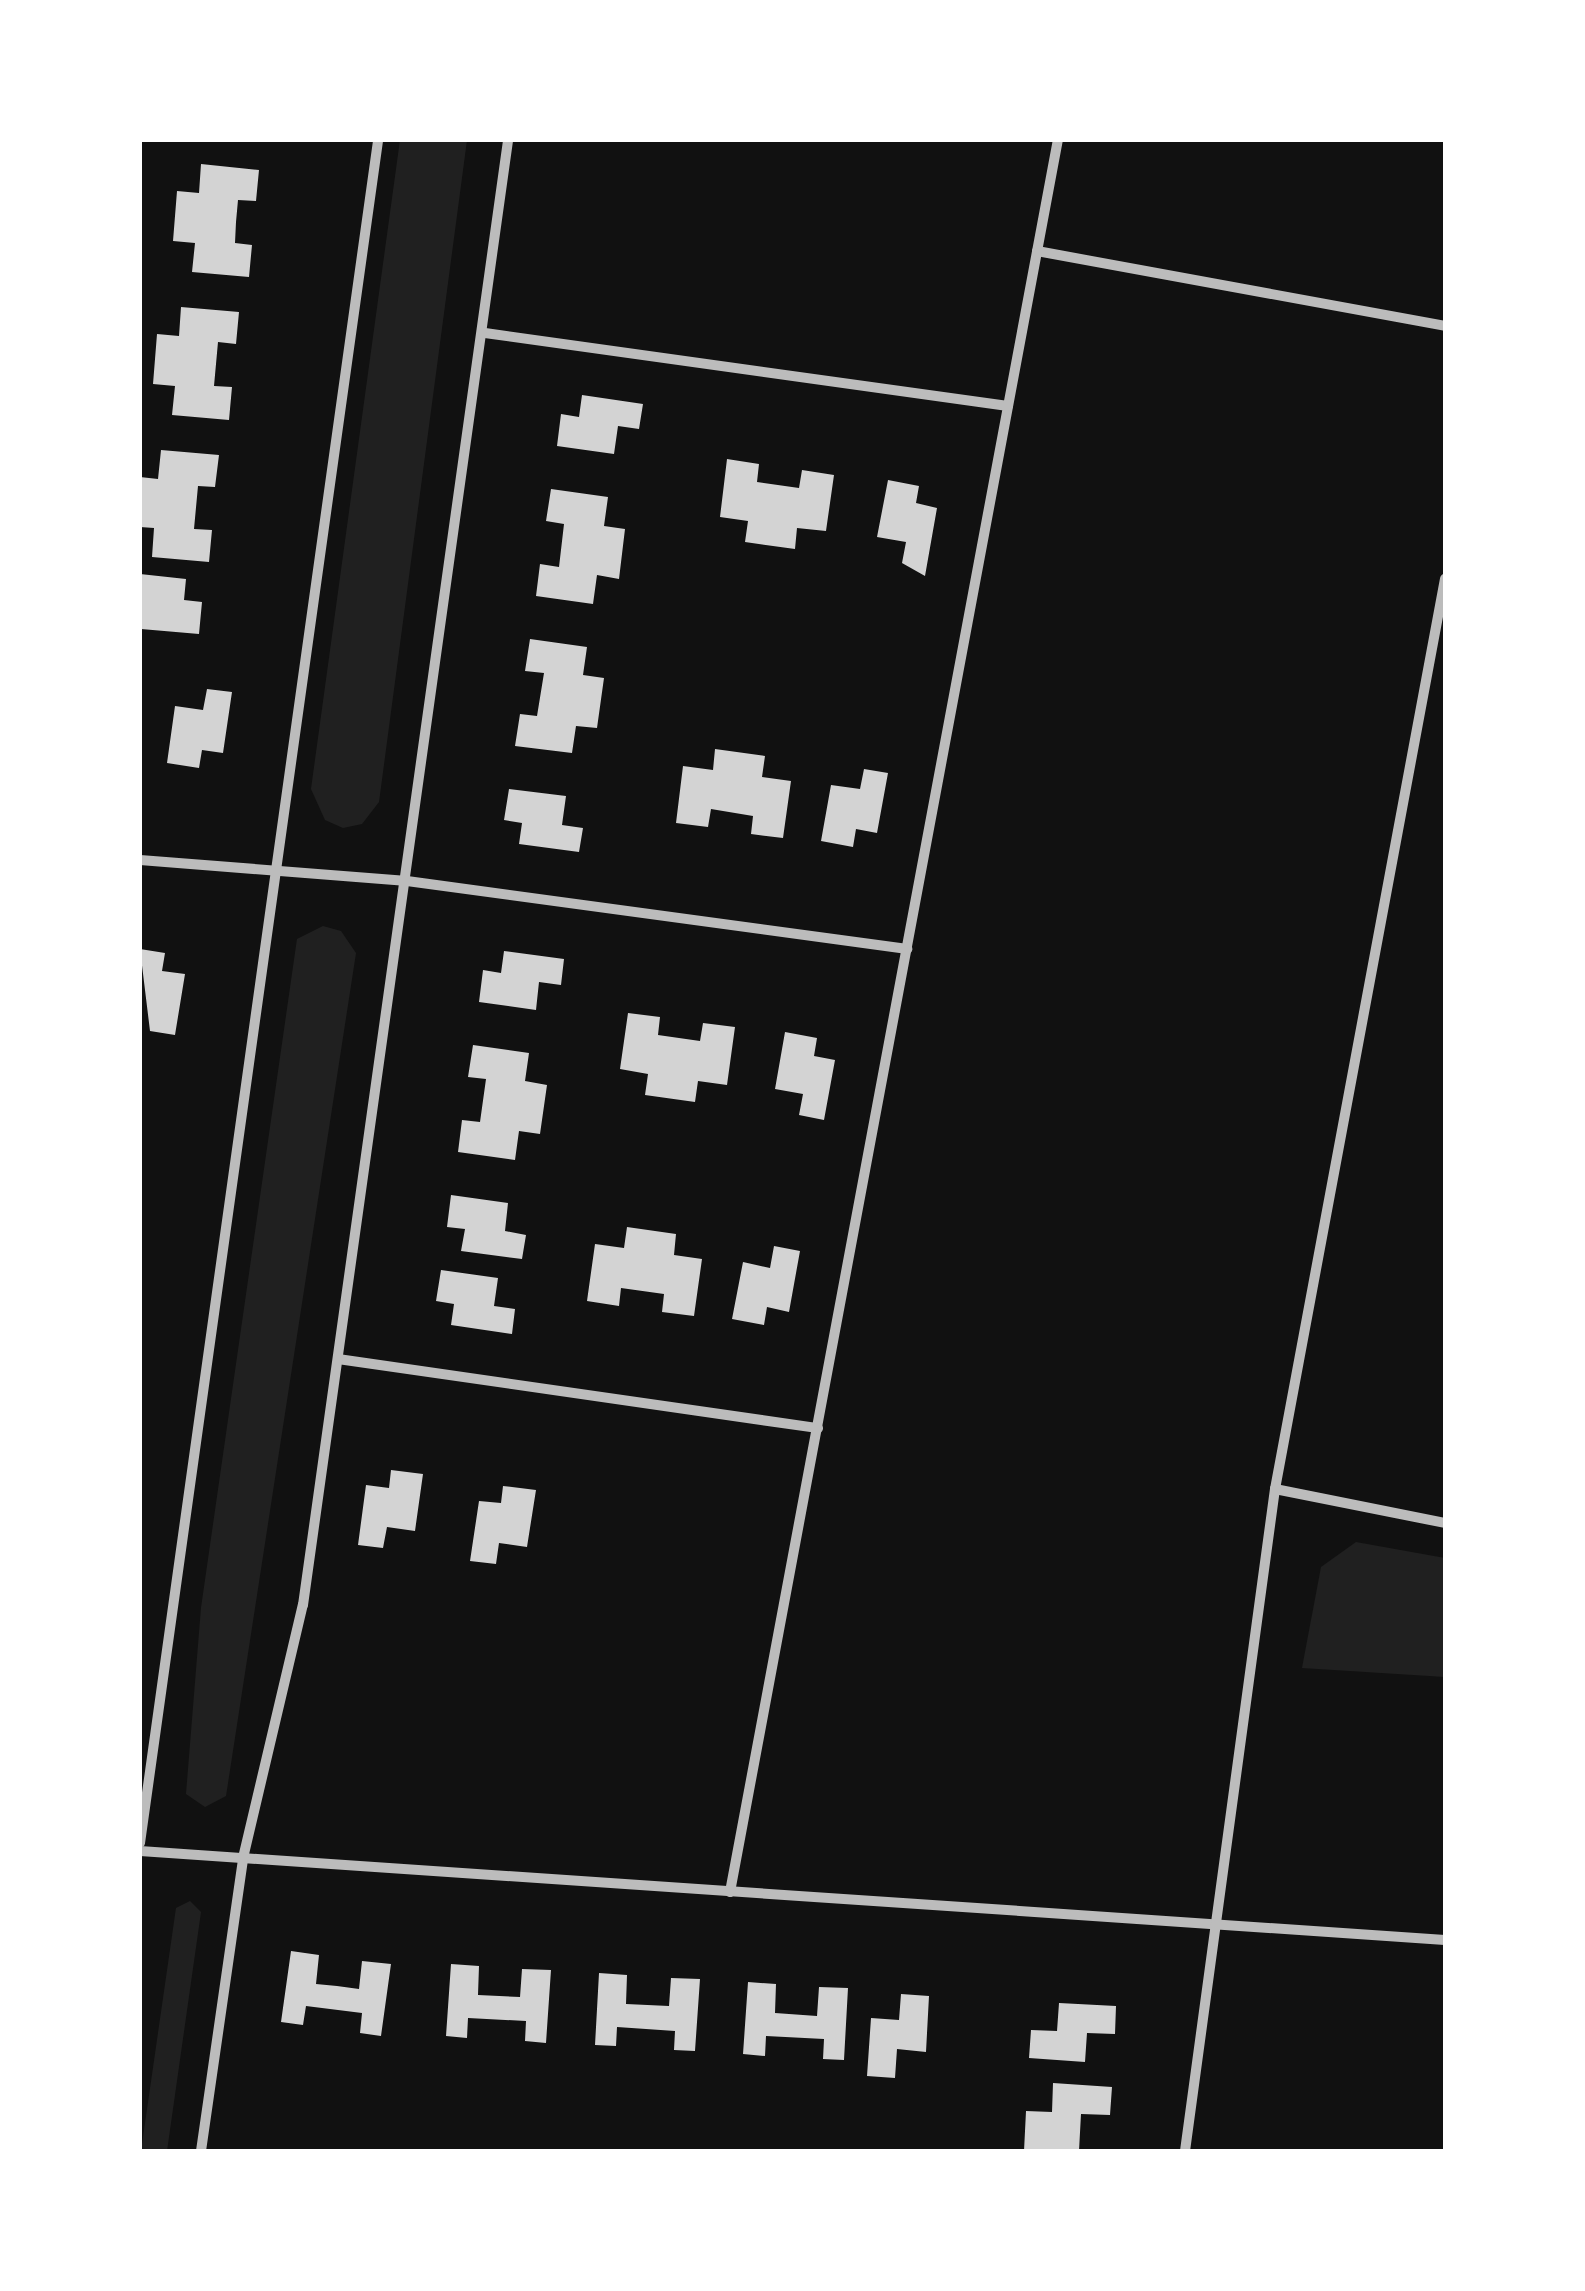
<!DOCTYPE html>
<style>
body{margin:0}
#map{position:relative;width:1585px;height:2291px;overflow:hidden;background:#111;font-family:"DM Sans",sans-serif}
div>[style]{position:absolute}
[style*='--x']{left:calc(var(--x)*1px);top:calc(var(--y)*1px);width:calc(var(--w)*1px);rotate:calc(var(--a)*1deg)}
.green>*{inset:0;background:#202020}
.building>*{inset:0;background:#d3d3d3}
.minor>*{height:10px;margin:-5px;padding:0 5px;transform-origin:5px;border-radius:5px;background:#bcbcbc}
span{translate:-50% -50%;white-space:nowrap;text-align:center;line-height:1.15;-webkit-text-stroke:8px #fff;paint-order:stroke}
.frame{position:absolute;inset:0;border:142px solid #fff;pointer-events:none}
</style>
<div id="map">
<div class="green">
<i style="clip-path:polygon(400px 140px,467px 140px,379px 802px,362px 824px,343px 828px,325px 820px,311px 789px)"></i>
<i style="clip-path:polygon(323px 926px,341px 931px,356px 953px,226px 1796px,205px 1807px,186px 1794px,201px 1608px,297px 939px)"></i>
<i style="clip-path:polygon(1356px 1542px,1445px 1558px,1445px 1677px,1302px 1668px,1321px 1567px)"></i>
<i style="clip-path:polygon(190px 1901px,201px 1912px,167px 2151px,141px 2151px,176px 1908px)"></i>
</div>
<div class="building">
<i style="clip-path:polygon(201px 164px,259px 170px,256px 201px,238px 200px,236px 222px,235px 243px,252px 245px,249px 277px,192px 272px,195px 243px,173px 241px,177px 191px,199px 193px)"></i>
<i style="clip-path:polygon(181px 307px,239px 312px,236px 344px,218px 342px,214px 386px,232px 387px,229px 420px,172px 415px,175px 386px,153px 384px,157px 334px,179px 336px)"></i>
<i style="clip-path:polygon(582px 395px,643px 404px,639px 429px,618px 426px,614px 454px,557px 446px,561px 414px,579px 417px)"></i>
<i style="clip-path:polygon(161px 450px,219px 455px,215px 487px,198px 486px,194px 529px,212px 530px,209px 562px,152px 557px,154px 528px,140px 527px,140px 477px,158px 479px)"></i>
<i style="clip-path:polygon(727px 459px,759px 464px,757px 482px,799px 488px,802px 470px,834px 475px,826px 531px,797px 528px,795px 549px,745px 542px,748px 521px,720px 517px)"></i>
<i style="clip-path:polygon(888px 480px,919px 486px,916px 503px,937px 508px,925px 576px,902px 563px,906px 542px,877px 537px)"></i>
<i style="clip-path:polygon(551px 489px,608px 497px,604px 526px,625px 529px,619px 579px,597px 575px,593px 604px,536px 596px,540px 564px,559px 567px,564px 524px,546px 521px)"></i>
<i style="clip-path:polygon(140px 574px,186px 579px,184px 600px,202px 602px,199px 634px,141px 629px)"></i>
<i style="clip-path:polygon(530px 639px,587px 647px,583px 675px,604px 678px,597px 728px,576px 726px,572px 753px,515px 746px,520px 714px,537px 716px,544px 673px,525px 671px)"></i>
<i style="clip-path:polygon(207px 689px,232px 692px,223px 753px,202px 750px,199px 768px,167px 763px,175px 706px,203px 710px)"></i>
<i style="clip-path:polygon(715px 749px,765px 756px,762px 777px,791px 781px,783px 838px,751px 834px,753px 816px,711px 809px,708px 827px,676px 823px,683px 766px,713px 770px)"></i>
<i style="clip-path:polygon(864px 769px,888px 773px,877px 833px,856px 829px,853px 847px,821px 841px,831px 785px,860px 789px)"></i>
<i style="clip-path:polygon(509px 789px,566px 796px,562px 825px,583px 828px,579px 852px,519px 844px,522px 823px,504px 820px)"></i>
<i style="clip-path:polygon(140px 949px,165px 953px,162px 971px,185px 974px,175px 1035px,150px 1031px)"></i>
<i style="clip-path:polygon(504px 951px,564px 959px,561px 985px,539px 982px,536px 1010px,479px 1002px,483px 970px,501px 973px)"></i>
<i style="clip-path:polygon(628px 1013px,660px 1017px,658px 1035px,700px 1041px,703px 1023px,735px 1027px,727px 1085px,698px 1081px,695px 1102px,645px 1095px,648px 1074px,620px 1069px)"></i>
<i style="clip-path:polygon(785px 1032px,817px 1038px,814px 1056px,835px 1060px,824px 1120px,799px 1115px,803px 1094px,775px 1089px)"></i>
<i style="clip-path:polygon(473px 1045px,529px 1053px,525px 1081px,547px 1085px,540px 1134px,519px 1131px,515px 1160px,458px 1152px,462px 1120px,480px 1122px,486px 1079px,468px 1077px)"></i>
<i style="clip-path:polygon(451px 1195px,508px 1203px,505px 1231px,526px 1235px,522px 1259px,461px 1251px,465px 1229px,447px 1227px)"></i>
<i style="clip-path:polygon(627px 1227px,676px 1234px,674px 1255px,702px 1259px,694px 1316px,662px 1312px,664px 1294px,621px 1288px,619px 1306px,587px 1301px,595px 1244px,624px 1248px)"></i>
<i style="clip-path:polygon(774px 1246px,800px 1251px,789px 1312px,767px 1307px,764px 1325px,732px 1319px,743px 1262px,770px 1268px)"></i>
<i style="clip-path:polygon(441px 1270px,498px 1278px,494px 1306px,515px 1309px,512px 1334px,451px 1325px,454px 1304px,436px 1301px)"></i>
<i style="clip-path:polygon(391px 1470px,423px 1474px,415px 1531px,387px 1527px,383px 1548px,358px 1545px,366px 1485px,389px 1488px)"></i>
<i style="clip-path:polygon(503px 1486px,536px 1490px,527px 1547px,499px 1543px,496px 1564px,470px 1561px,479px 1501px,501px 1503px)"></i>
<i style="clip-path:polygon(291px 1951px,319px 1955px,316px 1984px,337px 1986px,359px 1989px,362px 1961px,391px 1964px,381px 2036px,360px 2033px,362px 2013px,306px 2006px,303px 2025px,281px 2022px)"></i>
<i style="clip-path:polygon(451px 1964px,479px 1966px,478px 1995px,520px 1997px,522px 1969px,551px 1970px,546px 2043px,525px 2041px,526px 2021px,468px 2018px,467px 2038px,446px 2036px)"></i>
<i style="clip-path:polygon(599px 1973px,627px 1975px,626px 2004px,669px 2006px,671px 1978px,700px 1979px,695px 2051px,674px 2050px,675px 2031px,617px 2027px,616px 2046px,595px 2045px)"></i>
<i style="clip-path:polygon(748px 1982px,776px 1984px,775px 2013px,817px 2016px,819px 1987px,848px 1988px,844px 2060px,823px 2059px,824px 2039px,766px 2036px,765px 2056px,743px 2054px)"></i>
<i style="clip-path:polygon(901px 1994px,929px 1996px,926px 2052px,897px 2049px,895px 2078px,867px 2076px,871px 2018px,899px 2020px)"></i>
<i style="clip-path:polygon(1059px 2003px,1116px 2006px,1115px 2034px,1087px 2033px,1085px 2062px,1029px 2058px,1031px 2030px,1057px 2031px)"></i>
<i style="clip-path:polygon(1053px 2083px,1112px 2087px,1110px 2115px,1081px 2114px,1079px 2151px,1024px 2151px,1026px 2111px,1052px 2112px)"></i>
</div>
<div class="minor">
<i style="--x:1037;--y:251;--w:415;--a:10.4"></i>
<i style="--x:485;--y:333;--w:528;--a:7.95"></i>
<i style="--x:140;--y:860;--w:268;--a:4.5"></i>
<i style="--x:407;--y:881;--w:505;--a:7.74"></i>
<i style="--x:338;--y:1359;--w:485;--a:8.2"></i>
<i style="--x:1275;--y:1489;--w:173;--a:11.3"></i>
<i style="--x:140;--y:1843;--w:1720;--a:-82.04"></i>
<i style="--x:140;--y:1851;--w:1308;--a:3.9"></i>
<i style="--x:730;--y:1892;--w:1782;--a:-79.4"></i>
<i style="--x:201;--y:2151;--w:296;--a:-81.8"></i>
<i style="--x:243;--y:1858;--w:260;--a:-76.7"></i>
<i style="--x:303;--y:1605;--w:1479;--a:-82.03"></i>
<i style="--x:1185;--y:2151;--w:668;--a:-82.26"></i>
<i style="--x:1275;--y:1489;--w:926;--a:-79.42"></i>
</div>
<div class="frame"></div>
</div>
